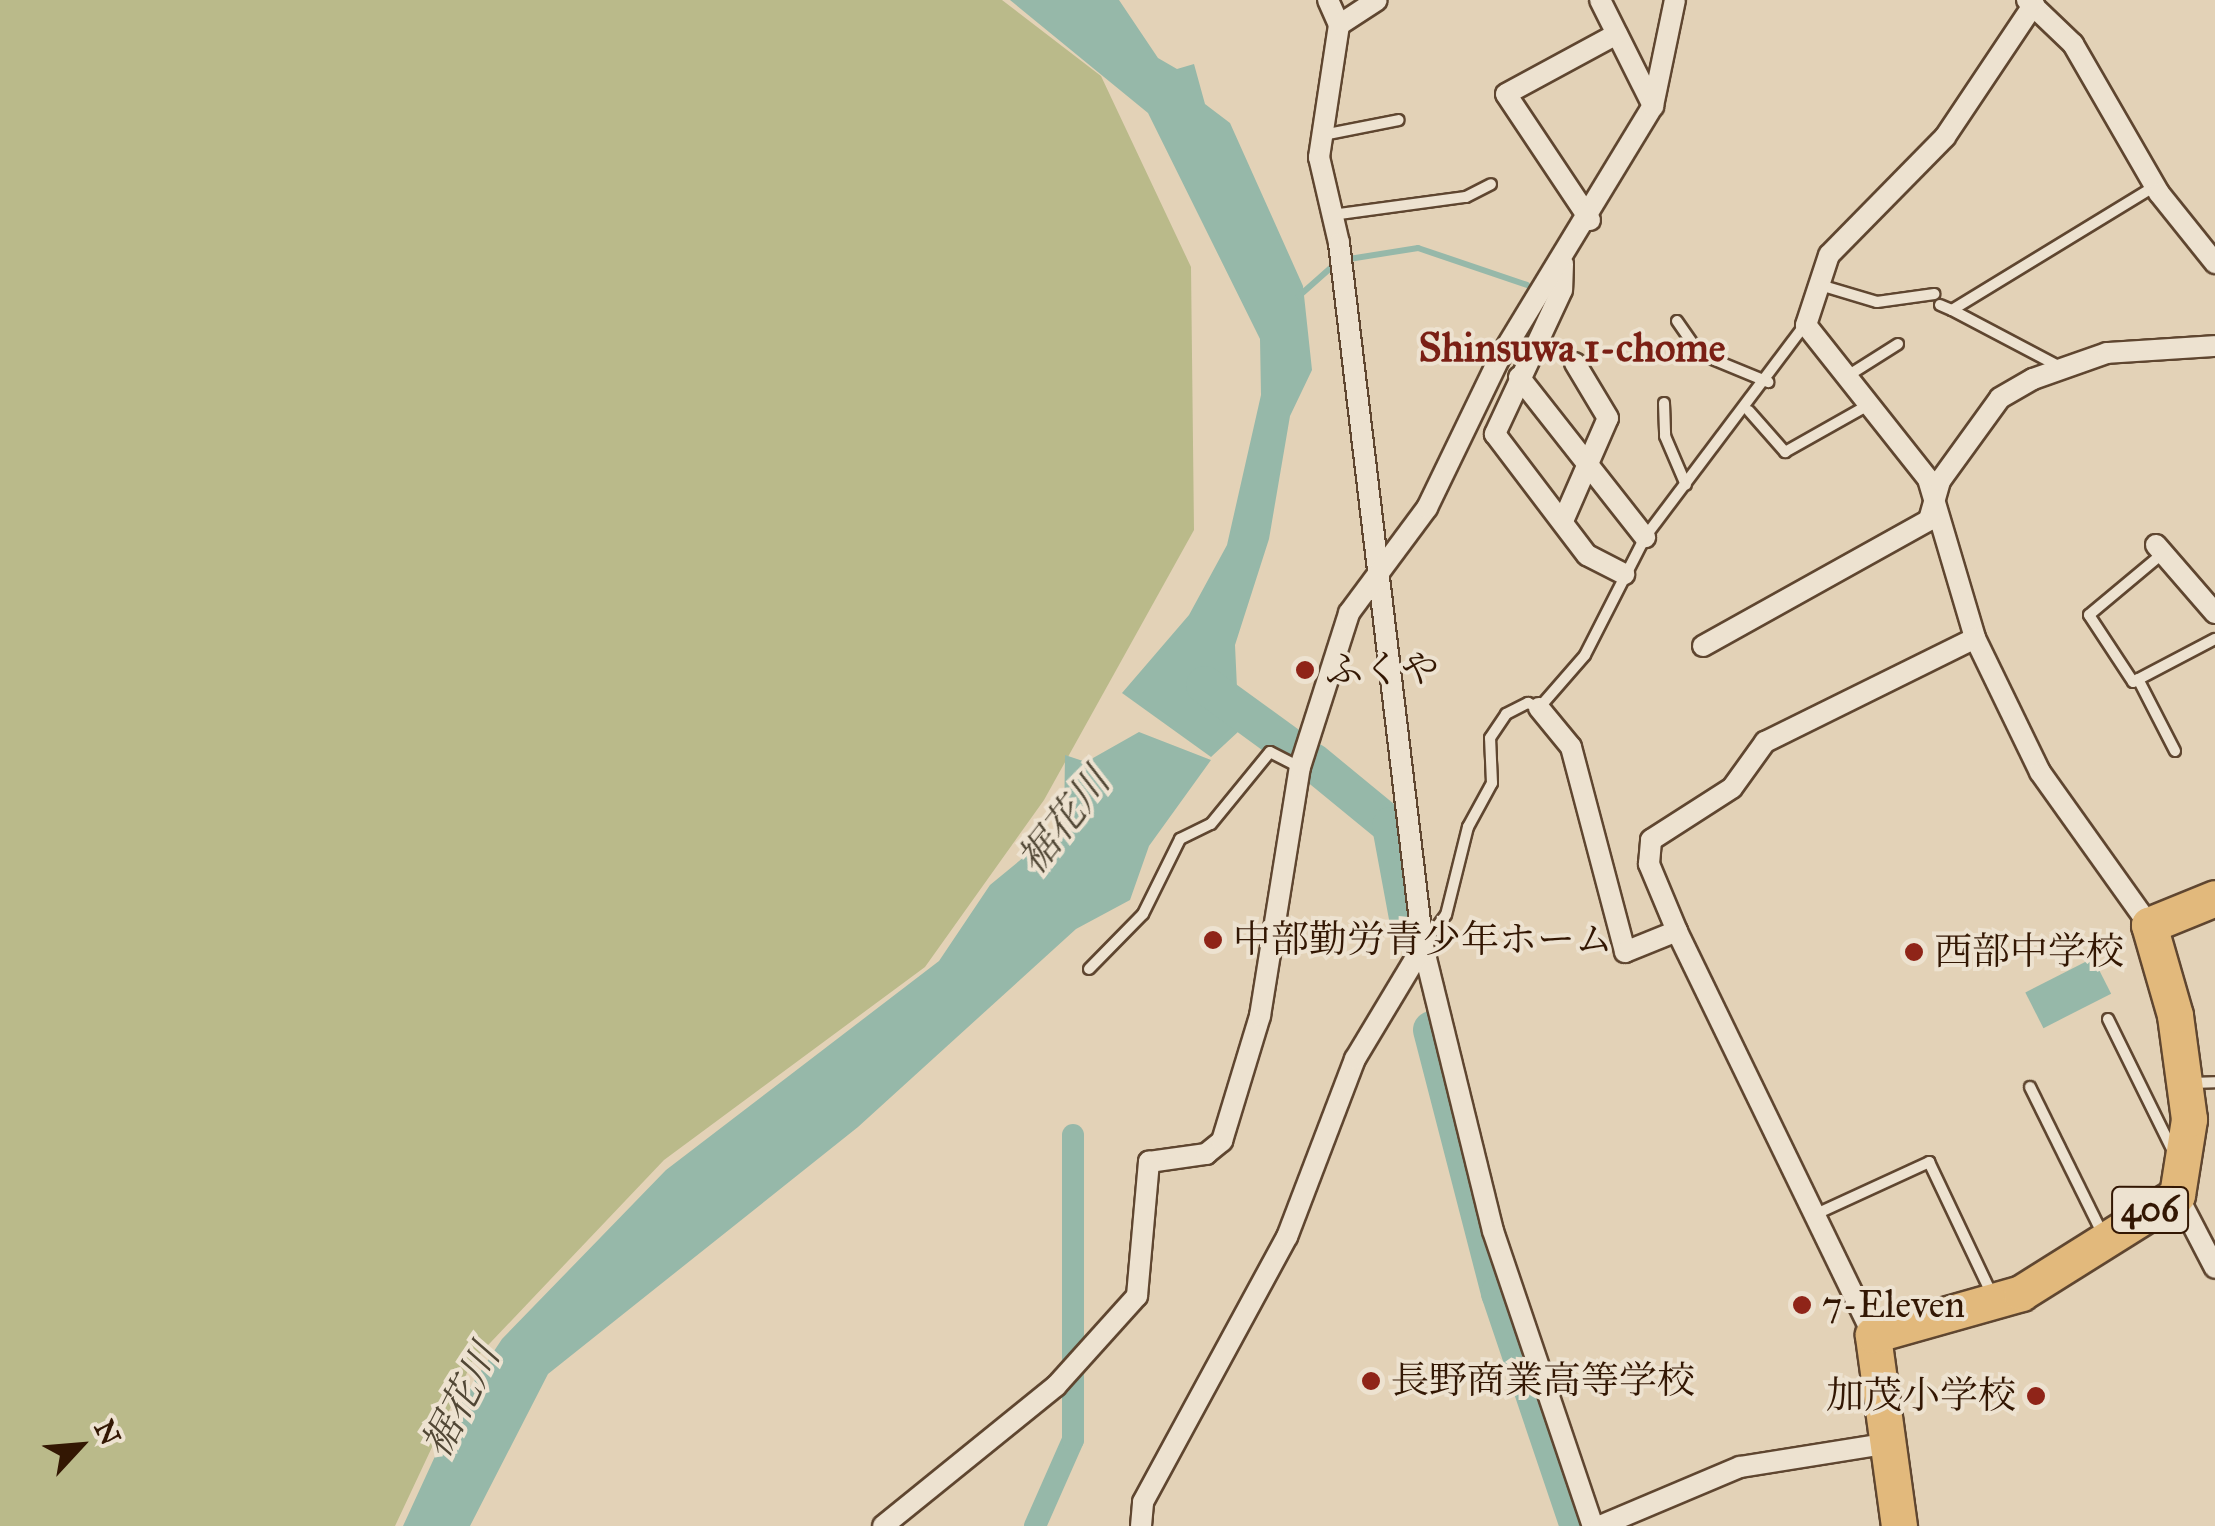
<!DOCTYPE html>
<meta charset="utf-8">
<style>
body{margin:0}
#map{position:relative;width:2215px;height:1526px;overflow:hidden;background:#e3d2b7;font-family:"IM FELL Great Primer","Noto Serif JP",serif}
div>[style]{position:absolute}
[style*='--x']{left:calc(var(--x)*1px);top:calc(var(--y)*1px);width:calc(var(--w)*1px);rotate:calc(var(--a)*1deg)}
.green>*{inset:0;background:#baba8a}
.water>*{inset:0;background:#96b8a9;transform-origin:0 0}
.stream>*{height:6px;margin:-3px;padding:0 3px;transform-origin:3px;border-radius:3px;background:#96b8a9}
.canal>*{height:22px;margin:-11px;padding:0 11px;transform-origin:11px;border-radius:11px;background:#96b8a9}
.river>*{height:38px;margin:-19px;padding:0 19px;transform-origin:19px;border-radius:19px;background:#96b8a9}
.roads{filter:drop-shadow(2px 0 #5f4630) drop-shadow(-2px 0 #5f4630) drop-shadow(0 2px #5f4630) drop-shadow(0 -2px #5f4630)}
.service>*{height:10px;margin:-5px;padding:0 5px;transform-origin:5px;border-radius:5px;background:#ede2d0}
.minor>*{height:20px;margin:-10px;padding:0 10px;transform-origin:10px;border-radius:10px;background:#ede2d0}
.trunk>*{height:35px;margin:-17.5px;padding:0 17.5px;transform-origin:17.5px;border-radius:17.5px;background:#e2b97c}
.dots>*{width:28px;height:28px;translate:-50% -50%;box-sizing:border-box;border:5px solid #ede2d0;border-radius:50%}
span{translate:-50% -50%;white-space:nowrap;text-align:center;line-height:1.15;-webkit-text-stroke:8px #ede2d0;paint-order:stroke}
.shield-label span{padding:2px 8px;background:#ede2d0;border:2px solid;border-radius:8px;-webkit-text-stroke-width:0}
.shield-label{font-size:35px;color:#331703;font-weight:700}
.poi-label{font-size:38px;color:#331703}
.left{translate:0 -50%;text-align:left}
.right{translate:-100% -50%;text-align:right}
.neighbourhood-label{font-size:40px;color:#7a1f14;font-weight:700}
.water-label{font-size:40px;color:#514735;font-style:italic}
.north{position:absolute;left:30px;top:1396px;width:100px;height:100px;-webkit-text-stroke:8px #ede2d0;paint-order:stroke;rotate:64deg;font-size:28px;font-weight:700;line-height:40px;text-align:center;color:#331703}
.north::after{content:'';display:block;margin:auto;width:35px;height:45px;background:#331703;clip-path:polygon(50% 0,100% 100%,50% 72%,0 100%)}
</style>
<div id="map">
<div class="green">
<i style="clip-path:polygon(0 0,1002px 0,1101px 76px,1191px 267px,1194px 530px,1044px 800px,925px 967px,664px 1160px,472px 1362px,395px 1526px,0 1526px)"></i>
</div>
<div class="water">
<i style="clip-path:polygon(1010px 0,1119px 0,1158px 58px,1177px 69px,1194px 64px,1205px 104px,1230px 123px,1303px 286px,1312px 370px,1290px 416px,1269px 539px,1235px 645px,1239px 731px,1211px 757px,1122px 693px,1189px 615px,1227px 545px,1261px 395px,1260px 339px,1148px 113px)"></i>
<i style="clip-path:polygon(1139px 732px,1211px 760px,1149px 846px,1130px 900px,1076px 929px,858px 1127px,548px 1374px,470px 1526px,403px 1526px,459px 1404px,502px 1339px,666px 1170px,939px 961px,990px 885px,1064px 824px,1065px 755px,1086px 762px)"></i>
<i style="left:2093px;top:958px;width:40px;height:76px;rotate:63deg"></i>
</div>
<div class="stream">
<i style="--x:1349;--y:259;--w:70;--a:-9.1"></i>
<i style="--x:1418;--y:248;--w:115;--a:18.7"></i>
<i style="--x:1299;--y:296;--w:47;--a:-41.5"></i>
</div>
<div class="canal">
<i style="--x:1035;--y:1526;--w:94;--a:-66.2"></i>
<i style="--x:1073;--y:1440;--w:305;--a:-90"></i>
</div>
<div class="river">
<i style="--x:1205;--y:685;--w:112;--a:36"></i>
<i style="--x:1313;--y:762;--w:101;--a:39.4"></i>
<i style="--x:1391;--y:826;--w:99;--a:79.5"></i>
<i style="--x:1432;--y:1030;--w:272;--a:75.5"></i>
<i style="--x:1500;--y:1293;--w:246;--a:71.3"></i>
</div>
<div class="roads">
<div class="service">
<i style="--x:1323;--y:135;--w:77;--a:-11.2"></i>
<i style="--x:1332;--y:215;--w:135;--a:-7.7"></i>
<i style="--x:1466;--y:197;--w:28;--a:-27"></i>
<i style="--x:1820;--y:285;--w:59;--a:16.6"></i>
<i style="--x:1877;--y:302;--w:58;--a:-8"></i>
<i style="--x:1940;--y:305;--w:13;--a:23"></i>
<i style="--x:1952;--y:310;--w:238;--a:-31.4"></i>
<i style="--x:1952;--y:310;--w:122;--a:27.8"></i>
<i style="--x:1677;--y:321;--w:40;--a:55.1"></i>
<i style="--x:1700;--y:354;--w:74;--a:22.4"></i>
<i style="--x:1849;--y:375;--w:58;--a:-32.3"></i>
<i style="--x:1664;--y:403;--w:33;--a:88"></i>
<i style="--x:1665;--y:436;--w:53;--a:66.8"></i>
<i style="--x:1749;--y:411;--w:55;--a:48.7"></i>
<i style="--x:1785;--y:452;--w:100;--a:-29.4"></i>
<i style="--x:2162;--y:554;--w:95;--a:140.1"></i>
<i style="--x:2089;--y:615;--w:80;--a:56.7"></i>
<i style="--x:2133;--y:682;--w:93;--a:-27.7"></i>
<i style="--x:2138;--y:679;--w:81;--a:62.8"></i>
<i style="--x:1423;--y:945;--w:38;--a:-53"></i>
<i style="--x:1446;--y:915;--w:91;--a:-76"></i>
<i style="--x:1468;--y:827;--w:50;--a:-61.4"></i>
<i style="--x:1492;--y:783;--w:45;--a:-92.5"></i>
<i style="--x:1490;--y:738;--w:29;--a:-56"></i>
<i style="--x:1506;--y:714;--w:25;--a:-27"></i>
<i style="--x:1528;--y:703;--w:12;--a:24"></i>
<i style="--x:1539;--y:708;--w:70;--a:-49"></i>
<i style="--x:1585;--y:655;--w:132;--a:-63"></i>
<i style="--x:1645;--y:537;--w:266;--a:-53"></i>
<i style="--x:1089;--y:969;--w:77;--a:-45.5"></i>
<i style="--x:1143;--y:914;--w:84;--a:-63.7"></i>
<i style="--x:1180;--y:839;--w:34;--a:-26"></i>
<i style="--x:1211;--y:824;--w:93;--a:-50.7"></i>
<i style="--x:1270;--y:752;--w:34;--a:27"></i>
<i style="--x:2108;--y:1019;--w:145;--a:63.8"></i>
<i style="--x:2191;--y:1083;--w:24;--a:-2"></i>
<i style="--x:2030;--y:1087;--w:163;--a:63.7"></i>
<i style="--x:1814;--y:1215;--w:127;--a:-24.7"></i>
<i style="--x:1929;--y:1162;--w:149;--a:64.6"></i>
</div>
<div class="minor">
<i style="--x:1328;--y:0;--w:27;--a:66"></i>
<i style="--x:1339;--y:25;--w:134;--a:98.6"></i>
<i style="--x:1319;--y:157;--w:88;--a:76.9"></i>
<i style="--x:1339;--y:243;--w:708;--a:83.19"></i>
<i style="--x:1423;--y:946;--w:293;--a:76.2"></i>
<i style="--x:1493;--y:1231;--w:311;--a:71.3"></i>
<i style="--x:1600;--y:0;--w:119;--a:63.4"></i>
<i style="--x:2027;--y:0;--w:64;--a:43.7"></i>
<i style="--x:2073;--y:44;--w:172;--a:60"></i>
<i style="--x:2159;--y:193;--w:90;--a:51.3"></i>
<i style="--x:2034;--y:4;--w:160;--a:123.8"></i>
<i style="--x:1945;--y:137;--w:165;--a:134.5"></i>
<i style="--x:1829;--y:255;--w:74;--a:108.2"></i>
<i style="--x:1806;--y:325;--w:196;--a:51.6"></i>
<i style="--x:1928;--y:479;--w:166;--a:73.5"></i>
<i style="--x:1975;--y:638;--w:149;--a:64.1"></i>
<i style="--x:2040;--y:772;--w:188;--a:54.5"></i>
<i style="--x:1339;--y:25;--w:45;--a:-33.3"></i>
<i style="--x:1590;--y:220;--w:151;--a:-123.7"></i>
<i style="--x:1506;--y:94;--w:126;--a:-28.4"></i>
<i style="--x:1563;--y:264;--w:26;--a:92"></i>
<i style="--x:1562;--y:290;--w:159;--a:115"></i>
<i style="--x:1495;--y:434;--w:152;--a:52.8"></i>
<i style="--x:1587;--y:555;--w:42;--a:27.2"></i>
<i style="--x:1519;--y:377;--w:204;--a:51.8"></i>
<i style="--x:1563;--y:521;--w:112;--a:-66.4"></i>
<i style="--x:1608;--y:418;--w:64;--a:-121"></i>
<i style="--x:2156;--y:545;--w:90;--a:49.1"></i>
<i style="--x:1703;--y:646;--w:259;--a:-29.1"></i>
<i style="--x:1929;--y:520;--w:41;--a:-74.2"></i>
<i style="--x:1940;--y:481;--w:102;--a:-54.1"></i>
<i style="--x:2000;--y:398;--w:38;--a:-30"></i>
<i style="--x:2033;--y:379;--w:78;--a:-19.4"></i>
<i style="--x:2107;--y:353;--w:108;--a:-3.7"></i>
<i style="--x:1539;--y:708;--w:50;--a:50.6"></i>
<i style="--x:1571;--y:747;--w:212;--a:75.2"></i>
<i style="--x:1625;--y:952;--w:56;--a:-22"></i>
<i style="--x:2177;--y:1195;--w:82;--a:62.5"></i>
<i style="--x:1873;--y:1335;--w:449;--a:-115.9"></i>
<i style="--x:1677;--y:931;--w:73;--a:-112.7"></i>
<i style="--x:1649;--y:864;--w:24;--a:-85"></i>
<i style="--x:1651;--y:840;--w:96;--a:-32.7"></i>
<i style="--x:1732;--y:788;--w:57;--a:-54.3"></i>
<i style="--x:1765;--y:742;--w:234;--a:-26.3"></i>
<i style="--x:883;--y:1526;--w:223;--a:-39"></i>
<i style="--x:1056;--y:1386;--w:121;--a:-48"></i>
<i style="--x:1137;--y:1296;--w:135;--a:-84.9"></i>
<i style="--x:1149;--y:1162;--w:58;--a:-8"></i>
<i style="--x:1206;--y:1154;--w:21;--a:-39"></i>
<i style="--x:1222;--y:1141;--w:131;--a:-73.1"></i>
<i style="--x:1260;--y:1016;--w:252;--a:-80.9"></i>
<i style="--x:1300;--y:767;--w:162;--a:-72.3"></i>
<i style="--x:1349;--y:613;--w:131;--a:-53.4"></i>
<i style="--x:1427;--y:508;--w:165;--a:-64.2"></i>
<i style="--x:1499;--y:359;--w:296;--a:-58.7"></i>
<i style="--x:1653;--y:106;--w:108;--a:-78.3"></i>
<i style="--x:1141;--y:1526;--w:24;--a:-85"></i>
<i style="--x:1143;--y:1502;--w:302;--a:-61.5"></i>
<i style="--x:1287;--y:1237;--w:191;--a:-69.1"></i>
<i style="--x:1355;--y:1059;--w:132;--a:-59"></i>
<i style="--x:1600;--y:1526;--w:152;--a:-22.9"></i>
<i style="--x:1740;--y:1467;--w:146;--a:-9.1"></i>
</div>
<div class="trunk">
<i style="--x:1899;--y:1526;--w:193;--a:-97.8"></i>
<i style="--x:1873;--y:1335;--w:154;--a:-15.8"></i>
<i style="--x:2021;--y:1293;--w:184;--a:-32.1"></i>
<i style="--x:2177;--y:1195;--w:77;--a:-81"></i>
<i style="--x:2189;--y:1119;--w:105;--a:-97.7"></i>
<i style="--x:2175;--y:1015;--w:94;--a:-106.1"></i>
<i style="--x:2149;--y:925;--w:71;--a:-22.2"></i>
</div>
</div>
<div class="dots">
<i style="left:1305px;top:670px;background:#8f2418"></i>
<i style="left:1213px;top:940px;background:#8f2418"></i>
<i style="left:1914px;top:952px;background:#8f2418"></i>
<i style="left:1802px;top:1305px;background:#8f2418"></i>
<i style="left:1371px;top:1381px;background:#8f2418"></i>
<i style="left:2036px;top:1396px;background:#8f2418"></i>
</div>
<div class="shield-label">
<span style="left:2150px;top:1210px">406</span>
</div>
<div class="poi-label">
<span class="left" style="left:1325px;top:670px">ふくや</span>
<span class="left" style="left:1233px;top:940px">中部勤労青少年ホーム</span>
<span class="left" style="left:1934px;top:952px">西部中学校</span>
<span class="left" style="left:1822px;top:1305px">7-Eleven</span>
<span class="left" style="left:1391px;top:1381px">長野商業高等学校</span>
<span class="right" style="left:2016px;top:1396px">加茂小学校</span>
</div>
<div class="neighbourhood-label">
<span style="left:1572px;top:348px">Shinsuwa 1-chome</span>
</div>
<div class="water-label">
<span style="left:1064px;top:821px;rotate:-52deg">裾花川</span>
<span style="left:461px;top:1401px;rotate:-63deg">裾花川</span>
</div>
<div class="north">N</div>
</div>
